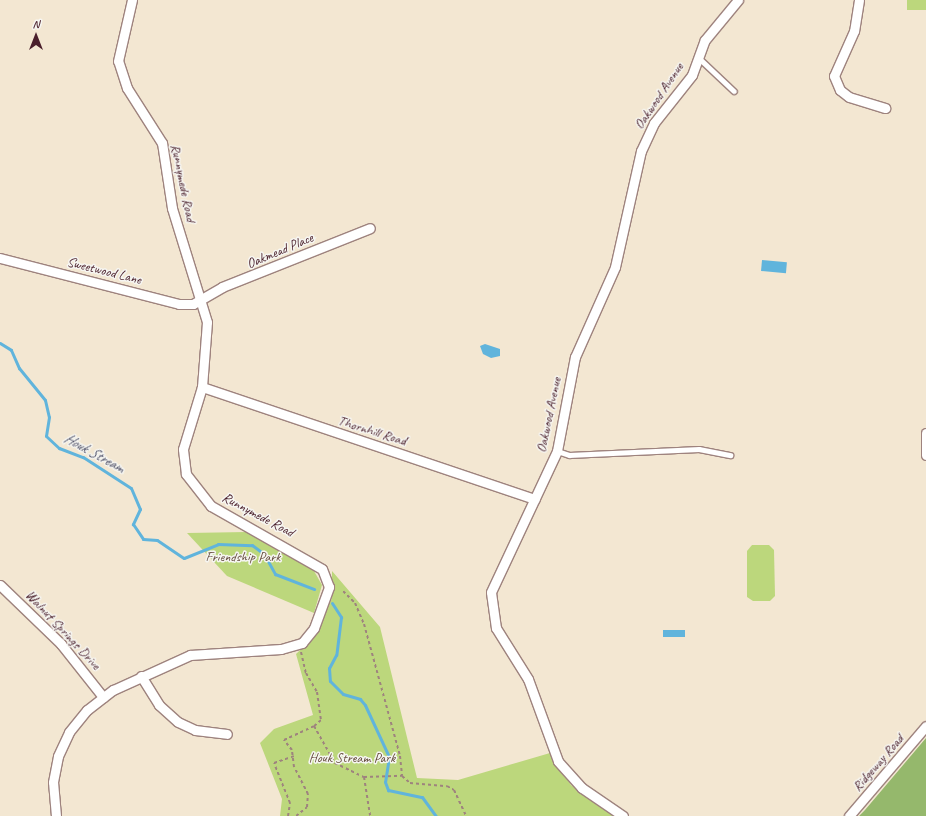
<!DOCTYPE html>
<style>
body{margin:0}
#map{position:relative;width:926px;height:816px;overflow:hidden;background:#f3e7d2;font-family:Caveat,sans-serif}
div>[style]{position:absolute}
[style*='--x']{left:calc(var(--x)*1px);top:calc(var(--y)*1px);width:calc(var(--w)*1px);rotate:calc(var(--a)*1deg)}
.green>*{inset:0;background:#bcd77c;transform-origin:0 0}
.forest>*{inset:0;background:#95b86c}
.water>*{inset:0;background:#60b4dc;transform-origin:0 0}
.stream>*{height:3px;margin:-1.5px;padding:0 1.5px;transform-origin:1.5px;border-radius:1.5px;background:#60b4dc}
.path>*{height:2px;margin-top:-1px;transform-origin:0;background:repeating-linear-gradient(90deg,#9e837e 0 3px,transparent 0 6px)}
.roads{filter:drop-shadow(1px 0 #9e837e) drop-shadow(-1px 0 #9e837e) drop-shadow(0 1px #9e837e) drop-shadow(0 -1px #9e837e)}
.service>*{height:4.5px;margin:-2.25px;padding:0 2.25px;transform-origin:2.25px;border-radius:2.25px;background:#fff}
.minor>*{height:9px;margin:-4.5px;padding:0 4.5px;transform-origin:4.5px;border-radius:4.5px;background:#fff}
span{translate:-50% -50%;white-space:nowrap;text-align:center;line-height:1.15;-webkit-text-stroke:3px #f6f6f2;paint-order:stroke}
.street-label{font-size:14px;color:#4a1f2b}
.park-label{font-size:14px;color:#664d3f}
.water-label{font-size:15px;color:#525369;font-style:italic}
.north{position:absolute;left:16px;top:16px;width:40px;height:40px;-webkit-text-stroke:3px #f6f6f2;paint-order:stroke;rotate:0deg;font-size:11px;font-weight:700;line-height:16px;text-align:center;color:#4a1f2b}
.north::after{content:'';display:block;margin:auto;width:14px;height:18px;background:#4a1f2b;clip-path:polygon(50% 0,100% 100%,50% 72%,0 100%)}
</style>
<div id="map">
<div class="green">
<i style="left:907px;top:0;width:19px;height:10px"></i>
<i style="clip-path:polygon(247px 532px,314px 571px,322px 585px,314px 613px,227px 576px,187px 533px)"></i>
<i style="clip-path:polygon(752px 545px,769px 545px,774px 550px,775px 596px,770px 601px,753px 601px,747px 597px,747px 551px)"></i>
<i style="clip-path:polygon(332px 571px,380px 627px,417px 778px,458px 780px,550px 753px,571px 785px,613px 816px,280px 816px,282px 799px,260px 743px,274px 729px,313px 715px,296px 654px,313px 638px,332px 598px)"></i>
</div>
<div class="forest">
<i style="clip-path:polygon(926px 738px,926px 816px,859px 816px,865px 810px)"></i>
</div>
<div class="water">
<i style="left:762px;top:260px;width:25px;height:11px;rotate:5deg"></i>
<i style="clip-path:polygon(485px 344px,500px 349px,500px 356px,491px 358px,483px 354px,480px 346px)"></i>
<i style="left:663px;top:630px;width:22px;height:7px"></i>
</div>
<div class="stream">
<i style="--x:0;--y:343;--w:13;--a:32"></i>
<i style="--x:11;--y:350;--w:20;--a:66"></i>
<i style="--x:19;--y:368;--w:41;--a:50.9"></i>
<i style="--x:45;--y:400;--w:17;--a:77"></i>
<i style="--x:49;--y:417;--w:19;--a:99"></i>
<i style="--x:46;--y:436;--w:18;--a:43"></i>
<i style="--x:59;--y:448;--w:26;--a:21"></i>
<i style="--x:83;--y:457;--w:57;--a:32.9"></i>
<i style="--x:131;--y:488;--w:23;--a:67"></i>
<i style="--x:140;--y:509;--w:17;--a:115"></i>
<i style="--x:133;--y:524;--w:18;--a:56"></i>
<i style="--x:143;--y:539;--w:14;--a:4"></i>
<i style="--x:157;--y:540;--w:32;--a:34"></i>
<i style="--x:184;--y:558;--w:37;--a:-22"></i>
<i style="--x:218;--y:544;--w:34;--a:2"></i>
<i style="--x:252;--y:545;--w:15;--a:37"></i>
<i style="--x:264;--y:554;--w:23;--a:61"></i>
<i style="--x:275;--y:574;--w:42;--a:21"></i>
<i style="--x:332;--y:603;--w:17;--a:57"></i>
<i style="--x:341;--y:617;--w:38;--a:97"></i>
<i style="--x:336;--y:655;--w:15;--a:118"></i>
<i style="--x:329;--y:668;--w:13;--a:86"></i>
<i style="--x:330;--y:681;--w:18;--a:45"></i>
<i style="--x:343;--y:694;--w:18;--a:16"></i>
<i style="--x:360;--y:699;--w:8;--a:50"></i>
<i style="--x:365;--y:705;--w:57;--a:65.2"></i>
<i style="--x:389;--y:757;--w:25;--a:99"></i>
<i style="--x:385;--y:782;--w:9;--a:69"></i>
<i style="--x:388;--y:790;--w:35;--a:12"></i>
<i style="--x:422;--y:797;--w:24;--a:54"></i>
</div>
<div class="path">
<i style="--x:343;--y:591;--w:17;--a:45"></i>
<i style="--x:355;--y:603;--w:23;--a:67"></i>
<i style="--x:364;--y:624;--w:137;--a:74.7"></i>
<i style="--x:400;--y:756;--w:20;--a:84"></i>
<i style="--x:402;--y:776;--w:11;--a:41"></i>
<i style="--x:410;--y:783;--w:37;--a:5"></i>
<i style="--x:447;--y:786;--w:8;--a:30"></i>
<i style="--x:454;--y:790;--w:29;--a:65"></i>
<i style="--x:301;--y:652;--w:22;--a:77"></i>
<i style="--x:306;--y:673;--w:22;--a:60"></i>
<i style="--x:317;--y:692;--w:28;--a:82"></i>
<i style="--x:321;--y:720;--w:9;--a:139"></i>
<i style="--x:364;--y:777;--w:39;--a:81"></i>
<i style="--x:288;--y:816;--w:13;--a:-81"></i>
<i style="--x:290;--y:803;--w:43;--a:-111.8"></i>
<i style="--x:274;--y:763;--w:21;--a:-19"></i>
<i style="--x:296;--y:816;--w:14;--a:-39"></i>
<i style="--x:307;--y:807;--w:13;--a:-86"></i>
<i style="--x:308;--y:794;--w:30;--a:-117"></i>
<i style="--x:294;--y:767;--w:17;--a:-97"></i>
<i style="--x:292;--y:750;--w:13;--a:-129"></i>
<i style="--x:284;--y:740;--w:33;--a:-25"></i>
<i style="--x:314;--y:726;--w:43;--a:60.4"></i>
<i style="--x:335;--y:763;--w:32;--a:26"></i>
<i style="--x:364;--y:777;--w:38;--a:-2"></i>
</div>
<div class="roads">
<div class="service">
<i style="--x:699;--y:58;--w:48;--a:43.3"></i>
<i style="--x:557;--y:451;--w:13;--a:18"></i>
<i style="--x:569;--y:455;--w:130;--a:-2.6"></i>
<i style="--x:699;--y:449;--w:32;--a:11"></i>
</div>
<div class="minor">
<i style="--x:859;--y:0;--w:31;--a:99"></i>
<i style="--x:854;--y:31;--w:49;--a:114"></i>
<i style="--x:834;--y:76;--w:15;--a:67"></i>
<i style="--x:840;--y:90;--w:11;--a:38"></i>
<i style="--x:849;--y:97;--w:38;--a:17"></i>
<i style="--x:0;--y:258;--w:185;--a:14.4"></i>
<i style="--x:179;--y:304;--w:14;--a:0"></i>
<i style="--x:193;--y:304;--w:34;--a:-30"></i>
<i style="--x:222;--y:287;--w:159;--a:-21.7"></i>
<i style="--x:202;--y:387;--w:351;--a:18.6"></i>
<i style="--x:926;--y:433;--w:22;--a:90"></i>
<i style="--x:0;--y:585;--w:85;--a:44"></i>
<i style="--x:61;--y:644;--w:68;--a:51.6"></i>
<i style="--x:141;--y:676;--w:34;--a:58"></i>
<i style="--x:159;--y:705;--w:25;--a:42"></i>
<i style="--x:178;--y:722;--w:19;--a:25"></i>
<i style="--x:195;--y:730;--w:32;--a:7"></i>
<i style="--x:56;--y:816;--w:34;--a:-95"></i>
<i style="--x:53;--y:782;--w:26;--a:-79"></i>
<i style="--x:58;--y:756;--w:26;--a:-65"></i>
<i style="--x:69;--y:732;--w:28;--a:-51"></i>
<i style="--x:87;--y:710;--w:33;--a:-38"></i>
<i style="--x:113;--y:690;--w:85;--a:-24.4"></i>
<i style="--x:190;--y:655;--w:91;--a:-3.8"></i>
<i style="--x:281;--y:649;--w:22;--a:-16"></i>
<i style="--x:302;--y:643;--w:19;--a:-51"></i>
<i style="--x:314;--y:628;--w:44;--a:-69.9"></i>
<i style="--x:329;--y:587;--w:19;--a:-111"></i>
<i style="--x:322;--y:569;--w:128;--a:-150.4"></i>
<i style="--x:211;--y:506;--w:41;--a:-128"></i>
<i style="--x:186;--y:474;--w:25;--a:-97"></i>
<i style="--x:183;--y:449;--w:65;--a:-73"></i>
<i style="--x:202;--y:387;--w:65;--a:-85.6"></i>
<i style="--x:207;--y:322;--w:119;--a:-107.1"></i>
<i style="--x:172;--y:208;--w:66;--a:-98.7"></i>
<i style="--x:162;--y:143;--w:65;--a:-122.5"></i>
<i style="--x:127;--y:88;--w:28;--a:-108"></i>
<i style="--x:118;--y:61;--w:63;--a:-77.1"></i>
<i style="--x:623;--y:816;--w:50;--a:-145.7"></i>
<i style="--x:582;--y:788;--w:36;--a:-132"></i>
<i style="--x:558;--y:761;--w:87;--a:-110.1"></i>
<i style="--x:528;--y:679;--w:60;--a:-122.1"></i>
<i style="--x:496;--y:628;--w:36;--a:-98"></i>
<i style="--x:491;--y:592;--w:156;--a:-64.9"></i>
<i style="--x:557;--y:451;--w:96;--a:-79.2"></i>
<i style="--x:575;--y:357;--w:98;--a:-66"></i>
<i style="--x:615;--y:267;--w:119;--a:-77.4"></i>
<i style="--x:641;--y:151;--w:31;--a:-65"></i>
<i style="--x:654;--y:123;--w:61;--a:-51.6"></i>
<i style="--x:692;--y:75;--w:37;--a:-70"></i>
<i style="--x:705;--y:40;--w:52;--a:-50.5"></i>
<i style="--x:849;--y:816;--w:118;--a:-49.5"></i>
</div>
</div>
<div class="street-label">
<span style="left:659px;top:96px;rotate:-56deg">Oakwood Avenue</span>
<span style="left:183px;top:183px;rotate:78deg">Runnymede Road</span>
<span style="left:280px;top:251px;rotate:-23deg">Oakmead Place</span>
<span style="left:104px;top:271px;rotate:14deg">Sweetwood Lane</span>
<span style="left:549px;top:415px;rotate:-78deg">Oakwood Avenue</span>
<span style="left:372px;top:431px;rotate:17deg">Thornhill Road</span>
<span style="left:258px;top:515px;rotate:28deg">Runnymede Road</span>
<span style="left:63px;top:630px;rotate:47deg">Walnut Springs Drive</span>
<span style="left:878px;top:763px;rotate:-49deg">Ridgeway Road</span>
</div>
<div class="park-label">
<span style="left:243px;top:557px">Friendship Park</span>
<span style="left:352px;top:758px">Houk Stream Park</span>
</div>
<div class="water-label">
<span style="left:94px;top:453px;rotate:29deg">Houk Stream</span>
</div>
<div class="north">N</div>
</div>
